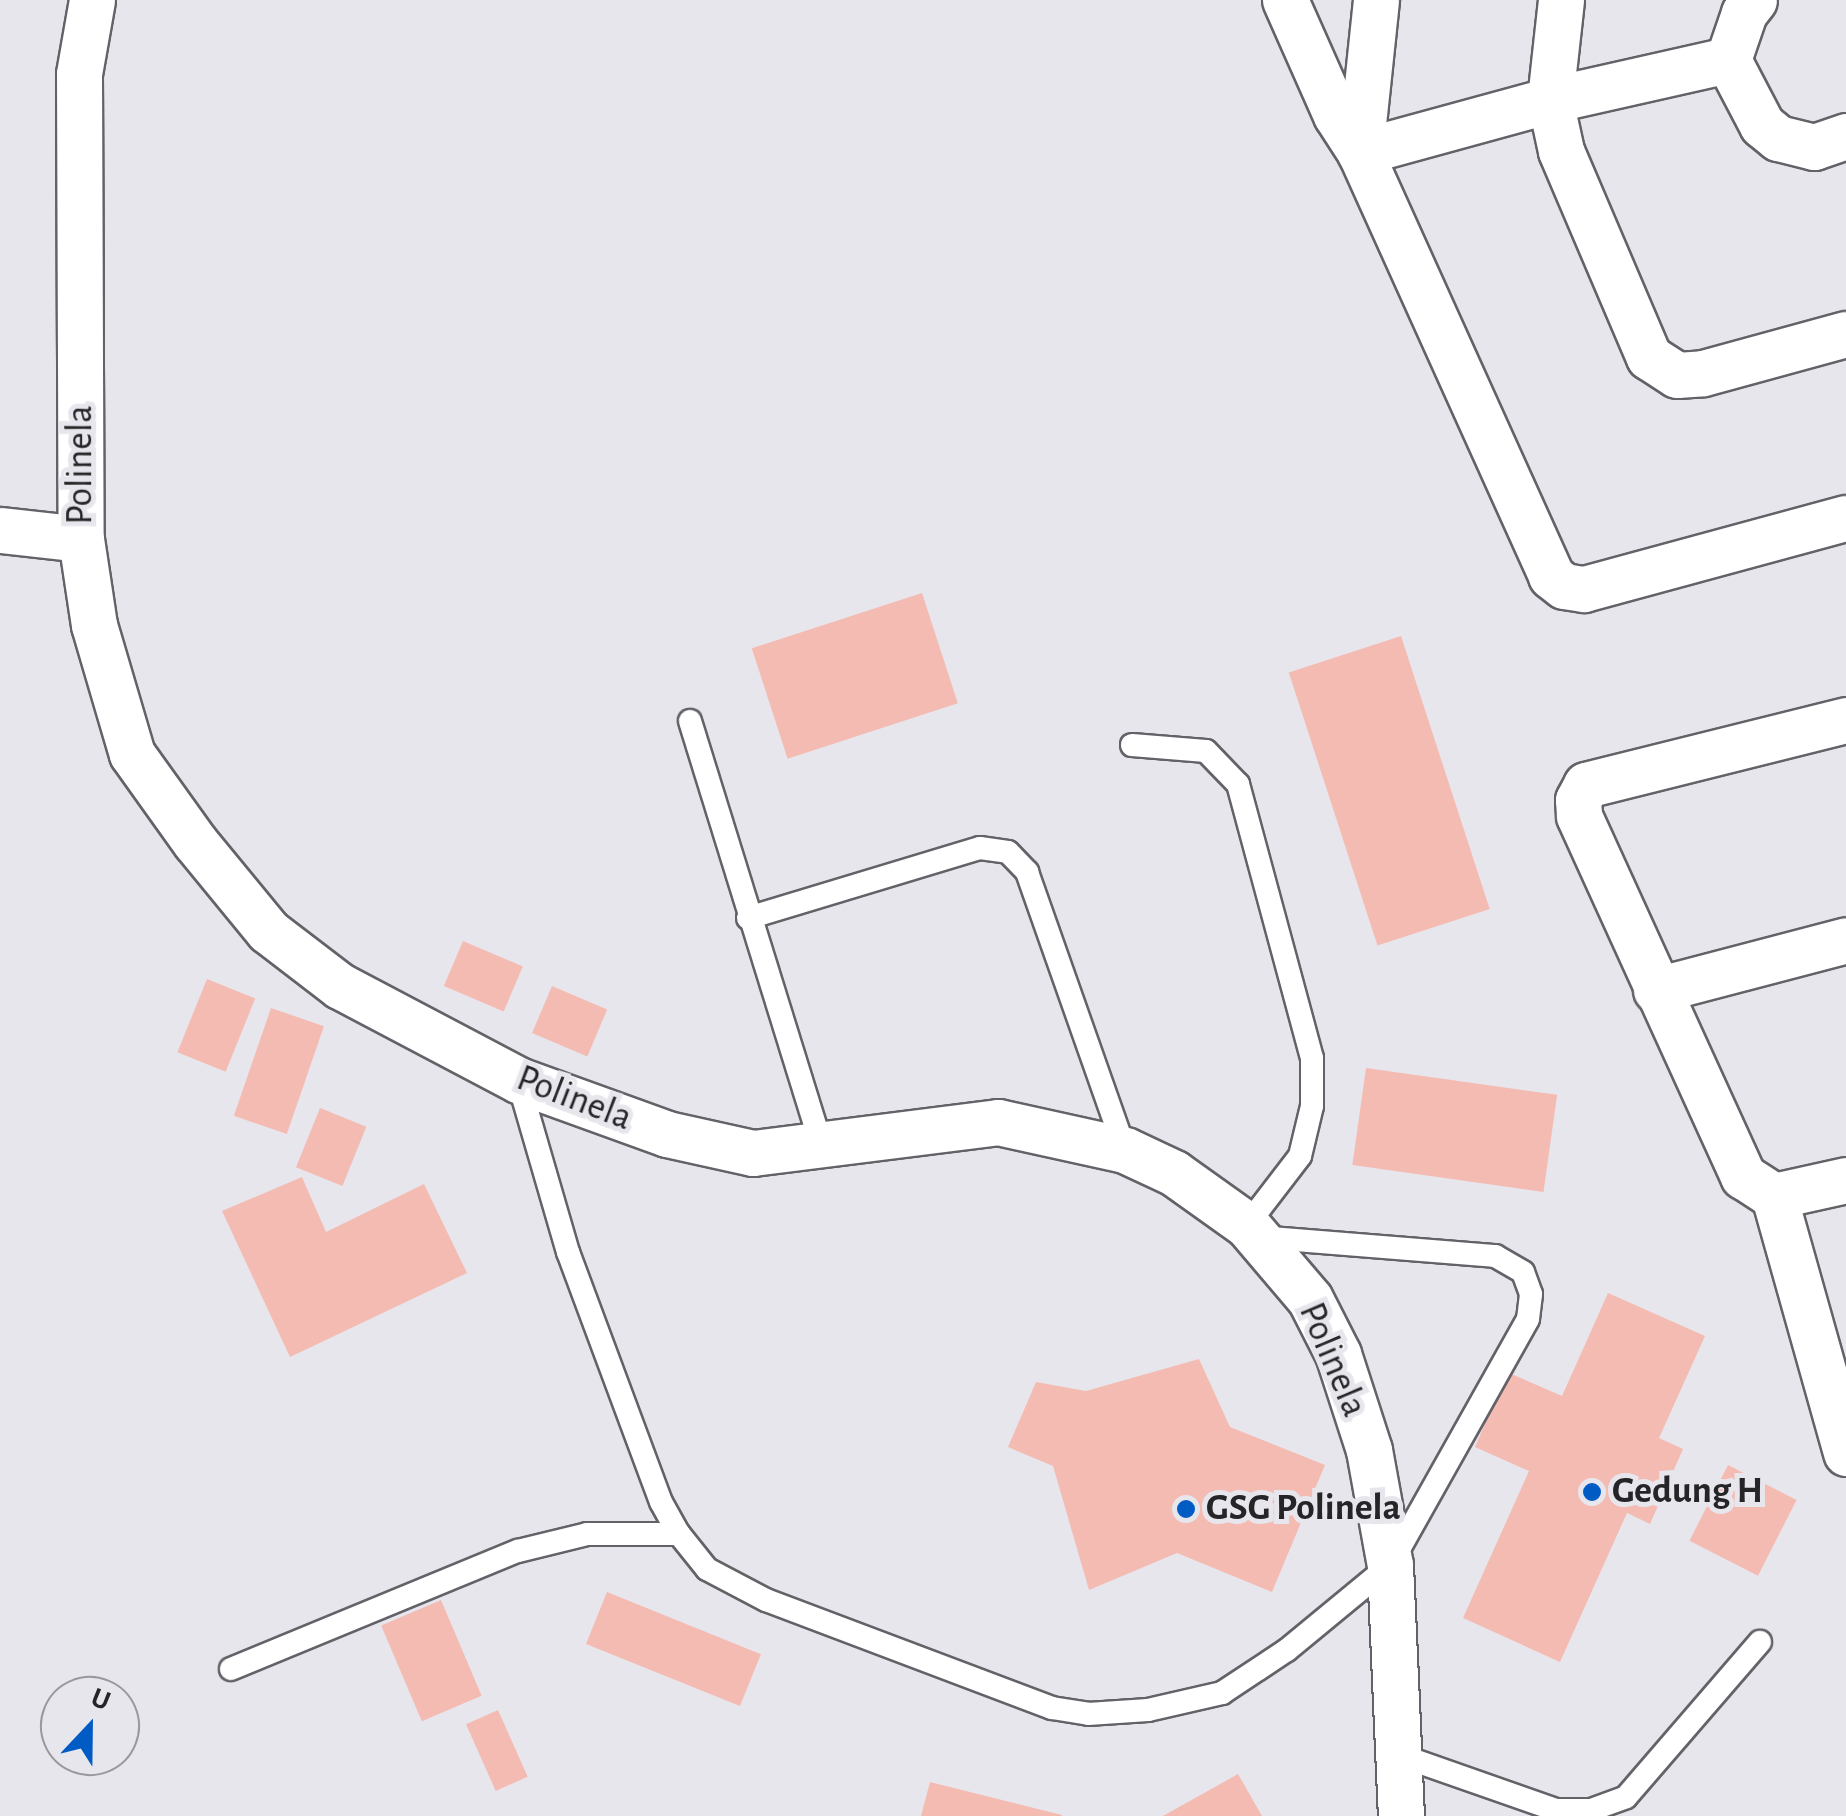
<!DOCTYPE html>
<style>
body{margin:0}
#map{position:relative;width:1846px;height:1816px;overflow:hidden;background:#e8e6ed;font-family:"Alegreya Sans",sans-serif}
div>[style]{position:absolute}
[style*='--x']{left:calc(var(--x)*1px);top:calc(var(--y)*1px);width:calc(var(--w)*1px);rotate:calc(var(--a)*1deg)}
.building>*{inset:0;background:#f4bbb2;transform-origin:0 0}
.roads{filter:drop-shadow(2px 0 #646268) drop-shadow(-2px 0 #646268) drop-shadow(0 2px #646268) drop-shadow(0 -2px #646268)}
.service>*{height:22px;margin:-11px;padding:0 11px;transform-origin:11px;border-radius:11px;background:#fff}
.minor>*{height:45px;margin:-22.5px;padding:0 22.5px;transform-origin:22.5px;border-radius:22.5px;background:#fff}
.dots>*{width:28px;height:28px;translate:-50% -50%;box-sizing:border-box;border:5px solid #e8e6ed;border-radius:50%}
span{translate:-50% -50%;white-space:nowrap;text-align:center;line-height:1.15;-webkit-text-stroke:10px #e8e6ed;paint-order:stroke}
.street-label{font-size:38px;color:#252426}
.poi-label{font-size:38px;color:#252426;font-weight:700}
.left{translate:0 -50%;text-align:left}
.north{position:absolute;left:40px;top:1676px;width:100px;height:100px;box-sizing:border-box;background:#e8e6ed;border:2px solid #9a989d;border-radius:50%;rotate:22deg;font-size:28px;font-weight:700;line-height:40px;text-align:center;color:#252426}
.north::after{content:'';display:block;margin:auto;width:35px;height:45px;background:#005bc4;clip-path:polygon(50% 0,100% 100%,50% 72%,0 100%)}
</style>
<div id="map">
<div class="building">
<i style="left:922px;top:593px;width:116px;height:179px;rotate:72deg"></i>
<i style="left:1401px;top:636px;width:287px;height:118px;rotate:72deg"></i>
<i style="left:463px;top:941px;width:65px;height:49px;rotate:23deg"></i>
<i style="left:207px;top:979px;width:52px;height:79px;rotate:22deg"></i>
<i style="left:552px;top:986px;width:60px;height:51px;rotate:23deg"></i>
<i style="left:271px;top:1008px;width:56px;height:114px;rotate:19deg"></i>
<i style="left:1366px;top:1068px;width:193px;height:98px;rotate:8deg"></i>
<i style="left:320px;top:1108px;width:50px;height:64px;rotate:22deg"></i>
<i style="clip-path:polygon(302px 1177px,326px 1232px,424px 1184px,467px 1273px,290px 1357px,222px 1211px)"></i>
<i style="clip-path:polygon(1608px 1293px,1705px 1336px,1659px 1438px,1683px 1449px,1650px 1524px,1627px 1513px,1560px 1662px,1463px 1618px,1529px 1471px,1475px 1447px,1507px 1372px,1562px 1396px)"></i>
<i style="clip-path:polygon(1199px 1359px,1230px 1427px,1325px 1465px,1272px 1592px,1177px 1553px,1089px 1590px,1053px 1466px,1008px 1447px,1036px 1382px,1086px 1391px)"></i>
<i style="left:1728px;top:1465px;width:77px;height:85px;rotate:27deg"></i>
<i style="left:607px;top:1592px;width:166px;height:56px;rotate:22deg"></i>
<i style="left:441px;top:1600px;width:104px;height:65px;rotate:67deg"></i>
<i style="left:498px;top:1710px;width:73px;height:35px;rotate:66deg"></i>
<i style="clip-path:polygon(1238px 1774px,1262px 1816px,1163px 1816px)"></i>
<i style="clip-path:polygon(930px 1782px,1062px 1815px,1062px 1816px,921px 1816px)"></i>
</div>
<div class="roads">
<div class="service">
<i style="--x:690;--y:721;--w:446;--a:72.8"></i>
<i style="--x:1132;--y:745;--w:74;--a:4.6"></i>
<i style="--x:1206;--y:751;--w:46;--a:45.9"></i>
<i style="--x:1238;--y:784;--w:284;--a:74.9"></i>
<i style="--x:1312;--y:1058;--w:48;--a:90"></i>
<i style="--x:1312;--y:1106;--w:51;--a:103.5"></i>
<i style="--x:1300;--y:1156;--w:87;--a:127.5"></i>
<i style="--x:748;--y:918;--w:242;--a:-16.8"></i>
<i style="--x:980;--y:848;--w:28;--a:8"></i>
<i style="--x:1008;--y:852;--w:28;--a:46"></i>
<i style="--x:1027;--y:872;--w:295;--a:70.6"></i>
<i style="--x:518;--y:1080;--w:179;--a:73.8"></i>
<i style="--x:568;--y:1252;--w:267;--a:69.6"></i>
<i style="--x:661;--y:1502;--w:37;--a:61"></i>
<i style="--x:679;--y:1534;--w:45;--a:51.3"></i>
<i style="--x:707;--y:1569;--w:67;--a:27.7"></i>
<i style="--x:766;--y:1600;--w:306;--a:20.7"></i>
<i style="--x:1052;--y:1708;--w:36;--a:9"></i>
<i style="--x:1088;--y:1714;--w:60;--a:-3.8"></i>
<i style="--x:1148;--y:1710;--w:76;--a:-12.9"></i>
<i style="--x:1222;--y:1693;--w:78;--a:-33.5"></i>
<i style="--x:1287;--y:1650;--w:134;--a:-39.5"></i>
<i style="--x:1390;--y:1565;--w:282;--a:-60.7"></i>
<i style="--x:1528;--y:1319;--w:25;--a:-83"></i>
<i style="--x:1531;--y:1294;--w:23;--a:-110"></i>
<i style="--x:1523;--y:1272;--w:32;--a:-150"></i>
<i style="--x:1495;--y:1256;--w:239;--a:-175.4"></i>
<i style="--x:231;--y:1669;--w:310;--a:-22.4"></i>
<i style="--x:518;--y:1551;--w:71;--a:-13.8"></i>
<i style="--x:587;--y:1534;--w:92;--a:0"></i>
<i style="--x:1399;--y:1755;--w:166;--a:19.3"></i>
<i style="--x:1556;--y:1810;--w:35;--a:0"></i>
<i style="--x:1591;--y:1810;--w:37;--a:-20"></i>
<i style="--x:1626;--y:1797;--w:205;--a:-49.2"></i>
</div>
<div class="minor">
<i style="--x:92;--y:0;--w:75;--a:100"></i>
<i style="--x:79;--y:74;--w:465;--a:89.8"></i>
<i style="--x:81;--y:539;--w:87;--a:81.4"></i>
<i style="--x:94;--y:625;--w:134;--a:73.6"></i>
<i style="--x:132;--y:754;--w:108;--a:54.4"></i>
<i style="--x:195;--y:842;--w:115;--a:50.6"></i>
<i style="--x:268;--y:931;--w:91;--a:37.4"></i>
<i style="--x:340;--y:986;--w:201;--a:27.8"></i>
<i style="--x:518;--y:1080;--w:158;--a:19.9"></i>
<i style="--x:667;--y:1134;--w:88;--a:12.5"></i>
<i style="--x:753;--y:1153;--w:247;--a:-7.2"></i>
<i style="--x:998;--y:1122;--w:130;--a:12.4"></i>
<i style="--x:1125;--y:1150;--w:54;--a:25.1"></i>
<i style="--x:1174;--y:1173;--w:90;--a:35.5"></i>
<i style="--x:1247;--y:1225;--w:97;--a:49.6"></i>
<i style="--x:1310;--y:1299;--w:62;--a:63"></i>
<i style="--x:1338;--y:1354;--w:101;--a:72.1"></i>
<i style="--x:1369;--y:1450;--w:117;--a:79.7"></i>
<i style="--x:1390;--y:1565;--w:251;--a:87.5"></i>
<i style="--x:1285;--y:0;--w:126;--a:66.1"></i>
<i style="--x:1336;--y:115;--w:44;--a:57"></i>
<i style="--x:1360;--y:152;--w:197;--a:-15.3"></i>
<i style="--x:1550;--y:100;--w:182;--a:-12.7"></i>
<i style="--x:1728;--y:60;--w:73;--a:62.4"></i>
<i style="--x:1762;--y:125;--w:21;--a:39"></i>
<i style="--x:1778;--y:138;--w:37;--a:14"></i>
<i style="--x:1814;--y:147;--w:34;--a:-19"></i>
<i style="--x:1376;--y:0;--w:153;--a:96"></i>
<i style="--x:1360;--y:152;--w:465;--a:65.7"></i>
<i style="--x:1551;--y:576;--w:16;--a:38"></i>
<i style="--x:1564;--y:586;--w:20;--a:9"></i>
<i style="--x:1584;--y:589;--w:271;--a:-15.2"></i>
<i style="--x:1561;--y:0;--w:101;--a:96.3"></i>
<i style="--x:1550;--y:100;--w:52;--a:77.8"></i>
<i style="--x:1561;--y:151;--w:224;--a:66.9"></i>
<i style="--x:1649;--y:357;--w:33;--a:33"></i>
<i style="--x:1677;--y:375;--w:26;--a:-4"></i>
<i style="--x:1703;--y:373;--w:148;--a:-15.3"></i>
<i style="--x:1728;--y:60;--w:50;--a:-71.2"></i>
<i style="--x:1744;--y:13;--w:16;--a:-52"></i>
<i style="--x:0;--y:530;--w:81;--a:6.3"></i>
<i style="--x:1846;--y:720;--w:268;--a:166"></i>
<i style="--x:1586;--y:785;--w:17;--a:118"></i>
<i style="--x:1578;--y:800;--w:16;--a:86"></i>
<i style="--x:1579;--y:816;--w:396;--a:65.5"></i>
<i style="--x:1743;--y:1176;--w:37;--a:33"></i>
<i style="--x:1774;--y:1196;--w:74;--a:-12.5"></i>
<i style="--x:1656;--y:990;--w:196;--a:-14.7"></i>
<i style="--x:1774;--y:1196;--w:267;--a:74.3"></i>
</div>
</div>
<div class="dots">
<i style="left:1592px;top:1492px;background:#005bc4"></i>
<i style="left:1186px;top:1509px;background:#005bc4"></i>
</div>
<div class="street-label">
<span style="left:81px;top:465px;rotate:-90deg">Polinela</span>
<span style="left:574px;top:1099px;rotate:21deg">Polinela</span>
<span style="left:1332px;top:1360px;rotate:67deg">Polinela</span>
</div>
<div class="poi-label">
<span class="left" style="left:1612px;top:1492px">Gedung H</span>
<span class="left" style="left:1206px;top:1509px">GSG Polinela</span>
</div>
<div class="north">U</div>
</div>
